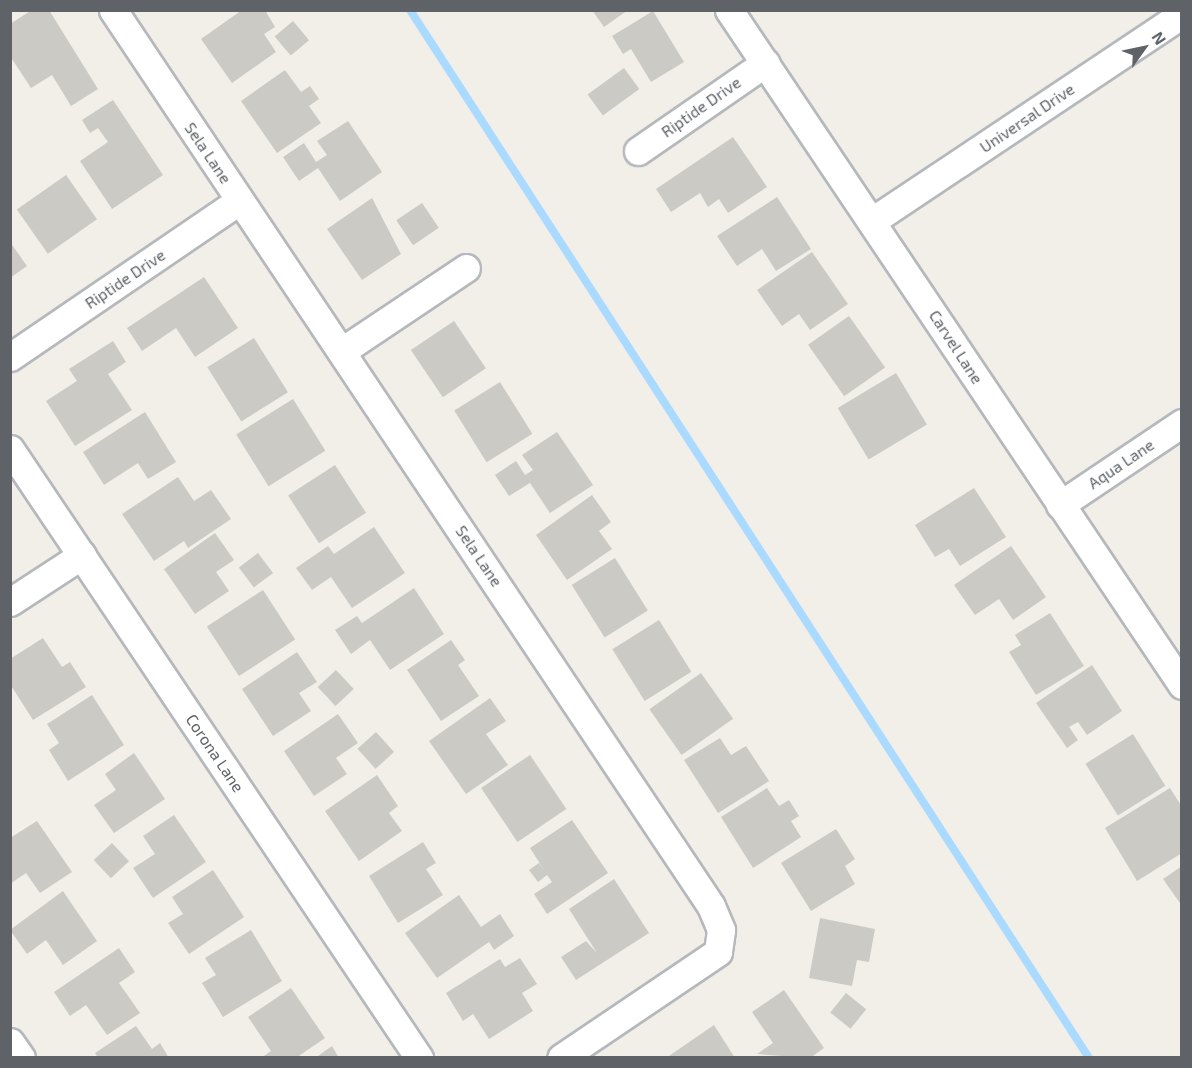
<!DOCTYPE html>
<style>
body{margin:0}
#map{position:relative;width:1192px;height:1068px;overflow:hidden;background:#f1efe8;font-family:"Exo 2",sans-serif}
div>[style]{position:absolute}
[style*='--x']{left:calc(var(--x)*1px);top:calc(var(--y)*1px);width:calc(var(--w)*1px);rotate:calc(var(--a)*1deg)}
.stream>*{height:8px;margin:-4px;padding:0 4px;transform-origin:4px;border-radius:4px;background:#aadaff}
.building>*{inset:0;background:#cccac5;transform-origin:0 0}
.roads{filter:drop-shadow(2px 0 #b5b8bc) drop-shadow(-2px 0 #b5b8bc) drop-shadow(0 2px #b5b8bc) drop-shadow(0 -2px #b5b8bc)}
.street>*{height:27px;margin:-13.5px;padding:0 13.5px;transform-origin:13.5px;border-radius:13.5px;background:#fff}
span{translate:-50% -50%;white-space:nowrap;text-align:center;line-height:1.15;-webkit-text-stroke:4.5px #fff;paint-order:stroke}
.street-label{font-size:16px;color:#5f6368}
.frame{position:absolute;inset:0;border:12px solid #5f6368;pointer-events:none}
.north{position:absolute;left:1114px;top:18px;width:60px;height:60px;-webkit-text-stroke:4px #fff;paint-order:stroke;rotate:57deg;font-size:16px;font-weight:700;line-height:24px;text-align:center;color:#5f6368}
.north::after{content:'';display:block;margin:auto;width:21px;height:27px;background:#5f6368;clip-path:polygon(50% 0,100% 100%,50% 72%,0 100%)}
</style>
<div id="map">
<div class="stream">
<i style="--x:410;--y:10;--w:1249;--a:57.06"></i>
</div>
<div class="building">
<i style="clip-path:polygon(32px 10px,49px 10px,98px 89px,71px 106px,52px 75px,31px 88px,10px 56px,10px 24px)"></i>
<i style="clip-path:polygon(242px 10px,265px 10px,275px 27px,264px 34px,276px 52px,232px 83px,201px 39px)"></i>
<i style="clip-path:polygon(592px 10px,628px 10px,604px 27px)"></i>
<i style="clip-path:polygon(653px 11px,684px 62px,651px 82px,631px 49px,623px 54px,612px 36px)"></i>
<i style="left:293px;top:21px;width:25px;height:24px;rotate:50deg"></i>
<i style="left:624px;top:68px;width:26px;height:45px;rotate:54deg"></i>
<i style="clip-path:polygon(285px 70px,301px 92px,310px 86px,319px 99px,309px 106px,321px 123px,277px 153px,241px 101px)"></i>
<i style="clip-path:polygon(113px 100px,163px 175px,112px 209px,80px 161px,108px 142px,98px 128px,90px 133px,82px 120px)"></i>
<i style="clip-path:polygon(348px 121px,382px 172px,340px 201px,318px 168px,299px 181px,283px 157px,304px 143px,316px 162px,327px 155px,317px 141px)"></i>
<i style="clip-path:polygon(733px 137px,767px 187px,728px 213px,719px 199px,708px 207px,700px 193px,671px 212px,656px 189px)"></i>
<i style="left:66px;top:175px;width:54px;height:60px;rotate:55deg"></i>
<i style="clip-path:polygon(777px 197px,811px 249px,776px 271px,762px 249px,737px 266px,717px 236px)"></i>
<i style="clip-path:polygon(372px 198px,401px 254px,362px 280px,327px 229px)"></i>
<i style="left:422px;top:203px;width:30px;height:31px;rotate:56deg"></i>
<i style="clip-path:polygon(10px 242px,27px 266px,10px 278px)"></i>
<i style="clip-path:polygon(812px 252px,848px 304px,810px 330px,799px 314px,782px 326px,757px 290px)"></i>
<i style="clip-path:polygon(204px 277px,238px 328px,195px 357px,176px 328px,142px 351px,127px 328px)"></i>
<i style="left:849px;top:316px;width:63px;height:50px;rotate:55deg"></i>
<i style="left:454px;top:321px;width:57px;height:52px;rotate:56deg"></i>
<i style="left:254px;top:338px;width:64px;height:55px;rotate:58deg"></i>
<i style="clip-path:polygon(113px 341px,126px 362px,108px 374px,132px 410px,75px 446px,46px 401px,77px 381px,69px 369px)"></i>
<i style="left:896px;top:373px;width:60px;height:68px;rotate:59deg"></i>
<i style="left:500px;top:382px;width:61px;height:54px;rotate:58deg"></i>
<i style="left:293px;top:399px;width:61px;height:67px;rotate:58deg"></i>
<i style="clip-path:polygon(145px 412px,176px 462px,148px 479px,138px 463px,104px 485px,83px 452px)"></i>
<i style="clip-path:polygon(557px 432px,593px 485px,550px 513px,530px 483px,509px 496px,495px 475px,516px 461px,525px 475px,533px 470px,522px 455px)"></i>
<i style="left:335px;top:465px;width:57px;height:56px;rotate:57deg"></i>
<i style="clip-path:polygon(178px 477px,194px 501px,211px 490px,231px 519px,188px 548px,184px 541px,154px 561px,122px 514px)"></i>
<i style="clip-path:polygon(974px 488px,1006px 537px,960px 566px,949px 549px,935px 557px,915px 525px)"></i>
<i style="clip-path:polygon(592px 495px,611px 522px,599px 531px,612px 549px,567px 580px,536px 535px)"></i>
<i style="clip-path:polygon(374px 527px,405px 573px,352px 608px,331px 577px,312px 590px,296px 568px,328px 546px,334px 554px)"></i>
<i style="clip-path:polygon(215px 533px,234px 560px,216px 572px,229px 591px,195px 614px,164px 569px)"></i>
<i style="clip-path:polygon(1011px 546px,1046px 597px,1013px 620px,999px 599px,975px 615px,954px 585px)"></i>
<i style="left:258px;top:553px;width:25px;height:24px;rotate:53deg"></i>
<i style="left:615px;top:558px;width:62px;height:51px;rotate:58deg"></i>
<i style="clip-path:polygon(414px 588px,444px 634px,390px 670px,370px 640px,351px 654px,335px 630px,357px 616px,362px 623px)"></i>
<i style="left:263px;top:590px;width:59px;height:67px;rotate:57deg"></i>
<i style="clip-path:polygon(1050px 613px,1084px 666px,1036px 695px,1009px 652px,1021px 645px,1015px 635px)"></i>
<i style="left:659px;top:620px;width:61px;height:55px;rotate:58deg"></i>
<i style="clip-path:polygon(43px 638px,62px 667px,70px 662px,86px 687px,33px 720px,10px 684px,10px 659px)"></i>
<i style="clip-path:polygon(451px 640px,465px 660px,458px 665px,479px 696px,441px 721px,407px 670px)"></i>
<i style="clip-path:polygon(297px 652px,317px 682px,299px 693px,311px 711px,273px 736px,242px 689px)"></i>
<i style="clip-path:polygon(1092px 665px,1122px 711px,1087px 735px,1078px 722px,1069px 727px,1078px 740px,1067px 748px,1036px 703px)"></i>
<i style="left:336px;top:670px;width:26px;height:25px;rotate:47deg"></i>
<i style="left:701px;top:673px;width:56px;height:63px;rotate:55deg"></i>
<i style="clip-path:polygon(92px 695px,124px 745px,68px 781px,49px 750px,59px 743px,47px 724px)"></i>
<i style="clip-path:polygon(490px 698px,506px 721px,486px 734px,508px 765px,466px 794px,429px 741px)"></i>
<i style="clip-path:polygon(338px 714px,358px 743px,336px 758px,347px 774px,314px 796px,284px 751px)"></i>
<i style="left:376px;top:732px;width:27px;height:25px;rotate:48deg"></i>
<i style="left:1133px;top:734px;width:61px;height:56px;rotate:58deg"></i>
<i style="clip-path:polygon(720px 738px,731px 755px,746px 746px,769px 781px,718px 813px,684px 760px)"></i>
<i style="clip-path:polygon(134px 753px,165px 799px,114px 833px,94px 805px,116px 790px,105px 774px)"></i>
<i style="left:530px;top:755px;width:65px;height:59px;rotate:56deg"></i>
<i style="clip-path:polygon(377px 775px,398px 806px,389px 813px,402px 831px,359px 861px,325px 811px)"></i>
<i style="clip-path:polygon(767px 788px,779px 806px,789px 800px,799px 816px,791px 821px,801px 837px,753px 868px,721px 817px)"></i>
<i style="clip-path:polygon(1170px 788px,1182px 807px,1182px 853px,1137px 881px,1105px 828px)"></i>
<i style="clip-path:polygon(174px 815px,206px 862px,153px 898px,133px 868px,155px 854px,143px 836px)"></i>
<i style="clip-path:polygon(572px 820px,608px 873px,547px 914px,534px 894px,552px 882px,547px 875px,538px 882px,529px 870px,539px 863px,544px 870px,530px 848px)"></i>
<i style="clip-path:polygon(37px 821px,72px 872px,40px 893px,26px 873px,10px 884px,10px 838px)"></i>
<i style="clip-path:polygon(836px 829px,855px 859px,845px 866px,855px 884px,811px 911px,781px 863px)"></i>
<i style="clip-path:polygon(423px 842px,436px 863px,426px 869px,443px 895px,398px 923px,369px 876px)"></i>
<i style="left:112px;top:843px;width:25px;height:25px;rotate:47deg"></i>
<i style="clip-path:polygon(1182px 866px,1182px 906px,1163px 879px)"></i>
<i style="clip-path:polygon(213px 870px,244px 917px,189px 954px,168px 923px,183px 914px,172px 897px)"></i>
<i style="clip-path:polygon(614px 879px,649px 933px,576px 980px,561px 957px,586px 941px,597px 953px,569px 909px)"></i>
<i style="clip-path:polygon(63px 891px,97px 941px,63px 965px,46px 940px,27px 954px,10px 930px)"></i>
<i style="clip-path:polygon(459px 895px,481px 927px,500px 914px,514px 936px,494px 950px,489px 942px,437px 978px,405px 933px)"></i>
<i style="clip-path:polygon(820px 918px,875px 929px,869px 962px,857px 960px,852px 986px,809px 978px)"></i>
<i style="clip-path:polygon(251px 930px,282px 981px,223px 1017px,202px 983px,216px 975px,205px 958px)"></i>
<i style="clip-path:polygon(119px 948px,135px 972px,119px 983px,140px 1013px,107px 1035px,86px 1005px,70px 1016px,54px 992px)"></i>
<i style="clip-path:polygon(520px 958px,537px 984px,522px 993px,533px 1011px,489px 1039px,473px 1014px,463px 1021px,446px 993px,500px 959px,505px 967px)"></i>
<i style="clip-path:polygon(291px 988px,325px 1038px,296px 1058px,261px 1058px,271px 1051px,248px 1017px)"></i>
<i style="clip-path:polygon(784px 990px,824px 1048px,810px 1058px,757px 1054px,773px 1043px,752px 1012px)"></i>
<i style="left:846px;top:993px;width:26px;height:25px;rotate:39deg"></i>
<i style="clip-path:polygon(714px 1025px,735px 1058px,666px 1058px)"></i>
<i style="clip-path:polygon(136px 1026px,152px 1049px,160px 1043px,169px 1058px,98px 1058px,95px 1053px)"></i>
<i style="clip-path:polygon(332px 1046px,339px 1058px,315px 1058px)"></i>
</div>
<div class="roads">
<div class="street">
<i style="--x:113;--y:10;--w:1077;--a:56.28"></i>
<i style="--x:711;--y:906;--w:26;--a:67"></i>
<i style="--x:721;--y:930;--w:22;--a:98"></i>
<i style="--x:718;--y:952;--w:189;--a:146"></i>
<i style="--x:729;--y:10;--w:813;--a:56.13"></i>
<i style="--x:638;--y:151;--w:155;--a:-34.7"></i>
<i style="--x:872;--y:221;--w:373;--a:-33.7"></i>
<i style="--x:342;--y:351;--w:149;--a:-33.8"></i>
<i style="--x:10;--y:357;--w:277;--a:-34.3"></i>
<i style="--x:10;--y:449;--w:734;--a:56.11"></i>
<i style="--x:1060;--y:505;--w:147;--a:-33.9"></i>
<i style="--x:10;--y:602;--w:86;--a:-33.1"></i>
<i style="--x:10;--y:1042;--w:19;--a:55"></i>
</div>
</div>
<div class="street-label">
<span style="left:701px;top:107px;rotate:-35deg">Riptide Drive</span>
<span style="left:1027px;top:118px;rotate:-34deg">Universal Drive</span>
<span style="left:208px;top:153px;rotate:56deg">Sela Lane</span>
<span style="left:125px;top:279px;rotate:-34deg">Riptide Drive</span>
<span style="left:956px;top:347px;rotate:57deg">Carvel Lane</span>
<span style="left:1121px;top:464px;rotate:-34deg">Aqua Lane</span>
<span style="left:479px;top:556px;rotate:56deg">Sela Lane</span>
<span style="left:215px;top:753px;rotate:56deg">Corona Lane</span>
</div>
<div class="frame"></div>
<div class="north">N</div>
</div>
